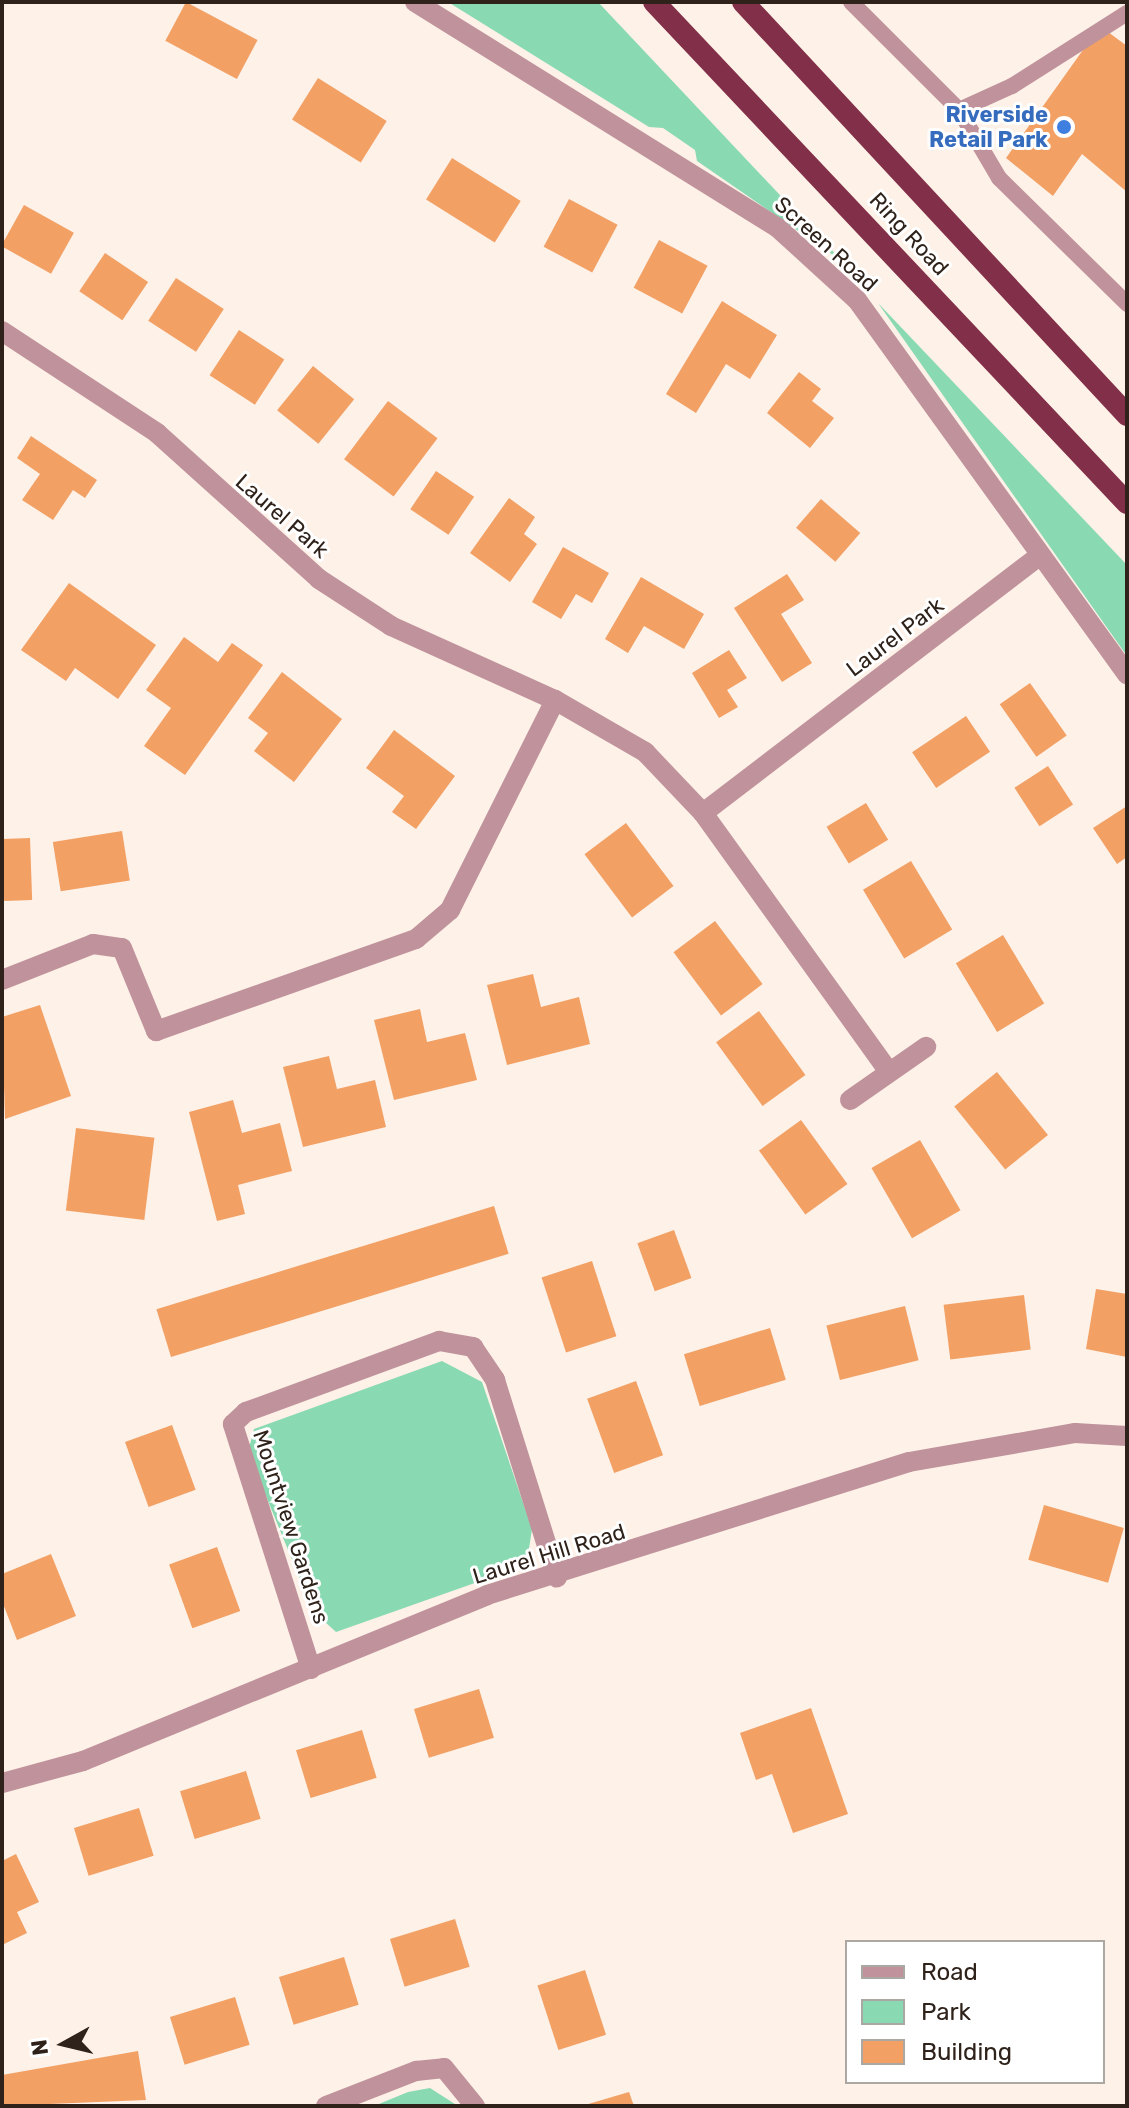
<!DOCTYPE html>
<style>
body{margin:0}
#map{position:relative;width:1129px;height:2108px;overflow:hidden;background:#fef1e8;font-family:Rubik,sans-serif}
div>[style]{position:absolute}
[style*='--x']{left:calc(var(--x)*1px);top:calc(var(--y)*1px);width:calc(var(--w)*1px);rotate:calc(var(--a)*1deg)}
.green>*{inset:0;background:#89dab2}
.building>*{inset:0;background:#f2a064;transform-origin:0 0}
.service>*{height:16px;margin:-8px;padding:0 8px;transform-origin:8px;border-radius:8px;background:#c0939c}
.minor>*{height:20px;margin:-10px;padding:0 10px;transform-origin:10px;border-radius:10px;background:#c0939c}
.trunk>*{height:22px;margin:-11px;padding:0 11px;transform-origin:11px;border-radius:11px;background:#823049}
.dots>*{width:22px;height:22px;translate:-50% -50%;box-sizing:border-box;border:4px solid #fff;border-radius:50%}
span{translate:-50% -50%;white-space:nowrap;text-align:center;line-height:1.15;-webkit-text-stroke:6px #fff;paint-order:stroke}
.shop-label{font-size:22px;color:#366cbe;font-weight:700}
.right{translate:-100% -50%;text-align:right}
.street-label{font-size:22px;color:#2e221a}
.frame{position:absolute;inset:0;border:4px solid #2e221a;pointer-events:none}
.legend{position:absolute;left:845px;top:1940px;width:260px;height:144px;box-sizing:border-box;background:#fff;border:2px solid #aba7a3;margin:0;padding:10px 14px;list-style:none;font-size:24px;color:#2e221a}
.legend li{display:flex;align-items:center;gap:16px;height:40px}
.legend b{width:40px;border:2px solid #aba7a3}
.north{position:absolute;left:24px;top:2004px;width:80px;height:80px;-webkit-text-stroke:6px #fff;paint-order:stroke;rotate:262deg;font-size:22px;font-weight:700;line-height:32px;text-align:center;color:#2e221a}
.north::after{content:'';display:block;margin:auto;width:28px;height:36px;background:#2e221a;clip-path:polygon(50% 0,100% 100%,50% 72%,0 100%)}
</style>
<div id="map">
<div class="green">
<i style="clip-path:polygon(448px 2px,598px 2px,843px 262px,697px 161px,695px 150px,663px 128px,649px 127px)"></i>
<i style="clip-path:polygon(878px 303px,1127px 565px,1127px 656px)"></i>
<i style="clip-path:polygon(442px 1361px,482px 1382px,532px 1529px,528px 1555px,506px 1572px,336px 1632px,313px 1611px,248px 1452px,254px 1429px)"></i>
<i style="clip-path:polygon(430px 2088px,458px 2106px,374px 2106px,408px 2092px)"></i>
</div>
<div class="building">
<i style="left:186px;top:2px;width:81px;height:44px;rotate:28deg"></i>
<i style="clip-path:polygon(1100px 26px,1127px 46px,1127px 192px,1082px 154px,1053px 196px,1006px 158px)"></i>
<i style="left:318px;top:78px;width:81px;height:49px;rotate:32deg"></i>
<i style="left:452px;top:158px;width:81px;height:49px;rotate:32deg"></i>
<i style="left:569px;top:199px;width:55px;height:54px;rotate:28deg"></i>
<i style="left:24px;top:205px;width:57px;height:47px;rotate:29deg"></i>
<i style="left:659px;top:240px;width:55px;height:54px;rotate:28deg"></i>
<i style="left:105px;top:253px;width:52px;height:46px;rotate:34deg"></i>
<i style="left:176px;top:278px;width:57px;height:51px;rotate:33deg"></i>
<i style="clip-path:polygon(722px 301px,777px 335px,750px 379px,726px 364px,696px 413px,666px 394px)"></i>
<i style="left:239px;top:330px;width:54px;height:54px;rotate:33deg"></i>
<i style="left:313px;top:366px;width:53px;height:57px;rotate:39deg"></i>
<i style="clip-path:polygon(799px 372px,821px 389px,812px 401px,834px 418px,810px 448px,767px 413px)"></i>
<i style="left:388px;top:401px;width:62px;height:73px;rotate:37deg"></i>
<i style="clip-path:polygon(31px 436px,97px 480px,85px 498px,73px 490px,53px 520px,22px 500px,40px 474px,17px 458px)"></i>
<i style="left:436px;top:471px;width:46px;height:46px;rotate:34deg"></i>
<i style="clip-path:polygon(509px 498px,535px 517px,524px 534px,537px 544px,510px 582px,470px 553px)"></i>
<i style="left:821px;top:499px;width:52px;height:38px;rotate:41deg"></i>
<i style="clip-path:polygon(563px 547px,609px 573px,592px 603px,576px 594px,561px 619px,532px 602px)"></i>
<i style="clip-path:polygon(787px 574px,804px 600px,781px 614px,812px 663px,782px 682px,734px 608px)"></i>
<i style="clip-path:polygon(641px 577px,704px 614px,684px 649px,644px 626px,628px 653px,605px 639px)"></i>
<i style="clip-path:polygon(69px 583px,156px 645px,118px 699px,75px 668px,66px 681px,21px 650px)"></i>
<i style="clip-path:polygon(184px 637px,218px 662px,232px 643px,263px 665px,185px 775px,144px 746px,171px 708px,146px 690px)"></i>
<i style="clip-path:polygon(729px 650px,747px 678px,727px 690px,738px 707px,719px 718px,692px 673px)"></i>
<i style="clip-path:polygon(282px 672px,342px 719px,294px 782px,254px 751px,268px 733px,248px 718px)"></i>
<i style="left:1030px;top:683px;width:64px;height:37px;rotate:55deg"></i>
<i style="left:966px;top:716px;width:43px;height:65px;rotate:56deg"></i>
<i style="clip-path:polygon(394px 730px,455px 776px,416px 829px,392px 812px,404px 796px,366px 768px)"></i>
<i style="left:1048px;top:766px;width:46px;height:40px;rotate:57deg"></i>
<i style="left:866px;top:803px;width:43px;height:46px;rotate:59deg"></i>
<i style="clip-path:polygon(1127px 806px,1127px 857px,1117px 864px,1093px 828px)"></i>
<i style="left:626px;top:823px;width:79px;height:52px;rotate:53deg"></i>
<i style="left:122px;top:831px;width:50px;height:70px;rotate:81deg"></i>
<i style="left:30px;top:838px;width:62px;height:28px;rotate:88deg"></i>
<i style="left:911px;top:861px;width:80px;height:56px;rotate:59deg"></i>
<i style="left:715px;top:921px;width:79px;height:52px;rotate:53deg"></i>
<i style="left:1003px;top:935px;width:80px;height:55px;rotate:59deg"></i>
<i style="clip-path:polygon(533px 974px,541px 1007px,579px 997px,590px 1044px,507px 1065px,487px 985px)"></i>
<i style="clip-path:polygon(40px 1005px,71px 1096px,5px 1119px,2px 1017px)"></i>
<i style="clip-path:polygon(420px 1009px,427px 1042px,465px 1033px,477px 1080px,394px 1100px,374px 1020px)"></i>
<i style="left:759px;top:1011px;width:79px;height:53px;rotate:54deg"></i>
<i style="clip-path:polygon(329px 1056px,337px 1089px,375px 1080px,386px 1127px,303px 1147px,283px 1067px)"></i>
<i style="left:997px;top:1072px;width:81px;height:55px;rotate:51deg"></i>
<i style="clip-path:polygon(233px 1100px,242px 1133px,280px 1123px,292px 1171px,238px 1185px,245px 1214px,217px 1221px,189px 1112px)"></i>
<i style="left:801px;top:1120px;width:79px;height:52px;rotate:54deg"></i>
<i style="left:76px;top:1128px;width:79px;height:83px;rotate:7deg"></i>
<i style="left:920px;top:1140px;width:81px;height:56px;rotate:60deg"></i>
<i style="left:494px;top:1206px;width:50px;height:353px;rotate:73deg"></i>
<i style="left:674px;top:1230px;width:51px;height:39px;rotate:70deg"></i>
<i style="left:592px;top:1261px;width:79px;height:53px;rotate:72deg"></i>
<i style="clip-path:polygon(1096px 1289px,1127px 1294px,1127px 1357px,1086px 1349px)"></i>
<i style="left:1024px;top:1295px;width:55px;height:81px;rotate:83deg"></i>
<i style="left:905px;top:1306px;width:56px;height:81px;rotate:76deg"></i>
<i style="left:770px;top:1328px;width:54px;height:90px;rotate:73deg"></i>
<i style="left:636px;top:1381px;width:79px;height:52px;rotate:70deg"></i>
<i style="left:172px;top:1425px;width:69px;height:50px;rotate:70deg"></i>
<i style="left:1044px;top:1505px;width:83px;height:57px;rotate:16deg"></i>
<i style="left:217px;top:1547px;width:68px;height:51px;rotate:70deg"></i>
<i style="clip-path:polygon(51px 1554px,76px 1616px,17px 1640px,2px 1601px,2px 1574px)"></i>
<i style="left:479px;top:1689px;width:51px;height:68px;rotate:73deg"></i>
<i style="clip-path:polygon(811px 1708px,848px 1814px,793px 1833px,772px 1774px,756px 1780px,740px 1733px)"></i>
<i style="left:362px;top:1730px;width:50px;height:69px;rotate:73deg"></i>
<i style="left:246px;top:1771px;width:50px;height:69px;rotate:73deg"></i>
<i style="left:139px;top:1808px;width:50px;height:68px;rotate:73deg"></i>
<i style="clip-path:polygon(16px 1854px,39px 1902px,17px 1912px,27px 1933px,2px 1945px,2px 1861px)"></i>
<i style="left:455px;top:1919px;width:50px;height:68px;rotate:73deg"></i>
<i style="left:344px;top:1957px;width:50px;height:68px;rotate:73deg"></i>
<i style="left:585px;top:1970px;width:68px;height:50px;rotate:72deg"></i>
<i style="left:235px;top:1997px;width:50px;height:68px;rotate:73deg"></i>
<i style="clip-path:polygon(138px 2051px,146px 2100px,2px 2106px,2px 2075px)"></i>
<i style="clip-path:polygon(629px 2092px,634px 2106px,585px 2106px,585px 2105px)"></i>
</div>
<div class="service">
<i style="--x:851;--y:2;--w:153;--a:45"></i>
<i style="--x:959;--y:110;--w:58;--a:-24.4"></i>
<i style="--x:1012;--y:86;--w:136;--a:-32.4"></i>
<i style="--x:959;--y:110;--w:79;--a:59.5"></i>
<i style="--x:999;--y:178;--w:180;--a:44.5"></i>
</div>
<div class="minor">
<i style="--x:415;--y:2;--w:426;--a:31.9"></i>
<i style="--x:777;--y:227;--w:108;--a:42.4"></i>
<i style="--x:857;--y:300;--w:462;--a:54.2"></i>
<i style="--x:2;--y:331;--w:186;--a:33.3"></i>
<i style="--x:157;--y:433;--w:218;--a:42"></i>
<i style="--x:319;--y:579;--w:86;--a:33.1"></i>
<i style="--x:391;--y:626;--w:180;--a:24.3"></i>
<i style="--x:555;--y:700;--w:104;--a:30"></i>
<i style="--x:645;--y:752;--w:84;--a:46.4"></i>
<i style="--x:703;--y:813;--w:319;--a:54.3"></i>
<i style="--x:703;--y:813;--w:423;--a:-37.4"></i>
<i style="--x:2;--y:980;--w:98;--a:-21.6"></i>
<i style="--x:93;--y:944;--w:29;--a:8"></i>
<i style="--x:122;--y:948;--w:90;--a:67.7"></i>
<i style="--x:156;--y:1031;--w:276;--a:-19.5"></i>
<i style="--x:416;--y:939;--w:45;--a:-40.5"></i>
<i style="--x:450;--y:910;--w:235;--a:-63.4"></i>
<i style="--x:850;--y:1100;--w:93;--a:-34.9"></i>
<i style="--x:311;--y:1669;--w:257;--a:-107.7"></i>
<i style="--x:233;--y:1424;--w:18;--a:-43"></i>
<i style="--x:246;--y:1412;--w:206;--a:-20.2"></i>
<i style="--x:439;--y:1341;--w:35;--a:10"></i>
<i style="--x:473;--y:1347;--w:40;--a:56"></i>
<i style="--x:495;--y:1380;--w:207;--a:72.6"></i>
<i style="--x:2;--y:1783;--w:84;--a:-15.2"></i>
<i style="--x:83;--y:1761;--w:437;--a:-22.3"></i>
<i style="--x:487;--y:1595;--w:442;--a:-17.5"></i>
<i style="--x:909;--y:1462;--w:169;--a:-9.9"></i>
<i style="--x:1075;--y:1433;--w:52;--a:3.3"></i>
<i style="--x:326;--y:2106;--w:97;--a:-21.3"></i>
<i style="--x:416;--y:2071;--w:28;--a:-6"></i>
<i style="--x:444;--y:2068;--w:49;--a:50.8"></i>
</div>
<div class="trunk">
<i style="--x:654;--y:2;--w:689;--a:46.65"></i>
<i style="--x:743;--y:2;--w:564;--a:47.08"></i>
</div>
<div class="dots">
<i style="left:1064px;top:127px;background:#3f7fe0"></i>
</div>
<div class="shop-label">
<span class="right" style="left:1048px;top:127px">Riverside<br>Retail Park</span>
</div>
<div class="street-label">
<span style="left:909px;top:234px;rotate:47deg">Ring Road</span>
<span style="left:826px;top:244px;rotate:42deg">Screen Road</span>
<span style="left:282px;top:516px;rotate:41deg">Laurel Park</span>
<span style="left:895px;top:637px;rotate:-37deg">Laurel Park</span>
<span style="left:291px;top:1527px;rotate:72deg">Mountview Gardens</span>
<span style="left:549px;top:1554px;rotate:-17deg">Laurel Hill Road</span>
</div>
<div class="frame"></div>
<ul class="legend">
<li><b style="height:10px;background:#c0939c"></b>Road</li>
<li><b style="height:22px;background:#89dab2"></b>Park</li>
<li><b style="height:22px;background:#f2a064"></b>Building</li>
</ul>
<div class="north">N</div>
</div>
